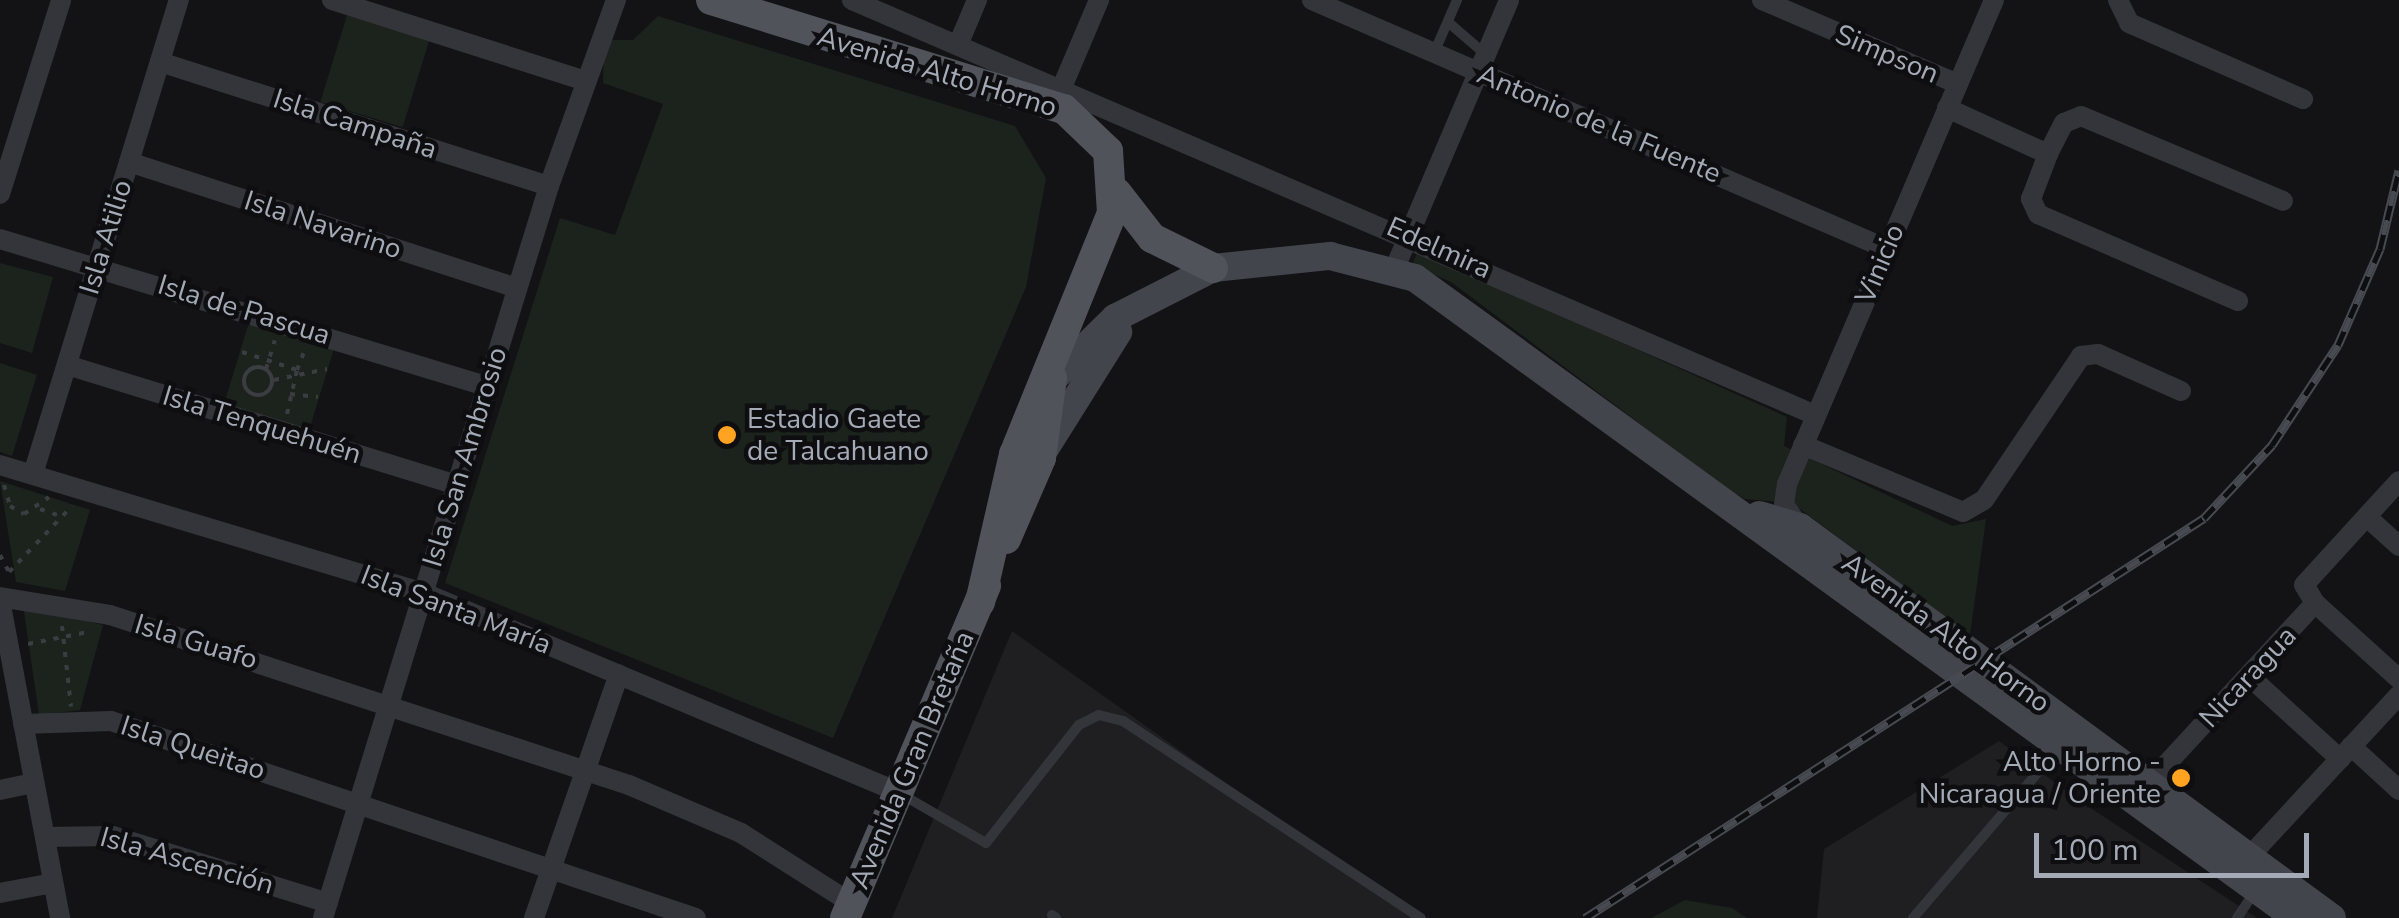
<!DOCTYPE html>
<meta charset="utf-8">
<style>
body{margin:0}
#map{position:relative;width:2399px;height:918px;overflow:hidden;background:#131315;font-family:"Nunito Sans",sans-serif}
div>[style]{position:absolute}
[style*='--x']{left:calc(var(--x)*1px);top:calc(var(--y)*1px);width:calc(var(--w)*1px);rotate:calc(var(--a)*1deg)}
.built>*{inset:0;background:#1f1f22}
.green>*{inset:0;background:#1b231c;transform-origin:0 0}
.path>*{height:4px;margin-top:-2px;transform-origin:0;background:repeating-linear-gradient(90deg,#3a3d42 0 5px,transparent 0 13px)}
.path>.ring{margin:-2px;padding:0;box-sizing:content-box;background:none;border:4px solid #3a3d42;border-radius:50%}
.service>*{height:10px;margin:-5px;padding:0 5px;transform-origin:5px;border-radius:5px;background:#34353b}
.minor>*{height:20px;margin:-10px;padding:0 10px;transform-origin:10px;border-radius:10px;background:#34353b}
.secondary>*{height:28px;margin:-14px;padding:0 14px;transform-origin:14px;border-radius:14px;background:#42454b}
.primary>*{height:30px;margin:-15px;padding:0 15px;transform-origin:15px;border-radius:15px;background:#50535a}
.rail>*{height:9px;margin-top:-4.5px;transform-origin:0;background:repeating-linear-gradient(90deg,#0e0e10 0 15px,#474a50 0 30px);box-sizing:border-box;border-block:2px solid #474a50}
.dots>*{width:28px;height:28px;translate:-50% -50%;box-sizing:border-box;border:5px solid #0e0e10;border-radius:50%}
span{translate:-50% -50%;white-space:nowrap;text-align:center;line-height:1.15;-webkit-text-stroke:9px #0e0e10;paint-order:stroke}
.street-label{font-size:28px;color:#a4abb7}
.poi-label{font-size:28px;color:#a4abb7}
.left{translate:0 -50%;text-align:left}
.right{translate:-100% -50%;text-align:right}
.scale{position:absolute;left:2034px;top:833px;width:275px;height:45px;box-sizing:border-box;border:5px solid #a4abb7;border-top:0;padding-left:12px;font-size:30px;line-height:35px;white-space:nowrap;color:#a4abb7;-webkit-text-stroke:8px #0e0e10;paint-order:stroke}
</style>
<div id="map">
<div class="built">
<i style="clip-path:polygon(1012px 631px,1416px 918px,892px 918px)"></i>
<i style="clip-path:polygon(1999px 741px,2080px 801px,2257px 918px,1817px 918px,1824px 849px)"></i>
</div>
<div class="green">
<i style="left:347px;top:15px;width:86px;height:91px;rotate:17deg"></i>
<i style="clip-path:polygon(658px 16px,1015px 126px,1046px 178px,1026px 287px,833px 738px,445px 583px,560px 218px,615px 235px,663px 104px,603px 83px,604px 40px,633px 40px)"></i>
<i style="clip-path:polygon(1418px 251px,1787px 417px,1784px 446px,1952px 526px,1986px 519px,1970px 635px,1792px 503px,1745px 499px,1723px 486px,1451px 282px,1412px 265px)"></i>
<i style="clip-path:polygon(0 263px,53px 277px,32px 353px,0 343px)"></i>
<i style="left:250px;top:319px;width:89px;height:89px;rotate:17deg"></i>
<i style="clip-path:polygon(0 363px,37px 375px,12px 456px,0 452px)"></i>
<i style="clip-path:polygon(0 481px,90px 510px,65px 591px,16px 582px)"></i>
<i style="clip-path:polygon(23px 605px,103px 625px,80px 710px,39px 715px)"></i>
<i style="clip-path:polygon(1685px 900px,1732px 908px,1747px 918px,1651px 918px)"></i>
</div>
<div class="path">
<i style="--x:242;--y:352;--w:58;--a:18.1"></i>
<i style="--x:297;--y:370;--w:22;--a:-69"></i>
<i class="ring" style="left:244px;top:367px;width:24px;height:24px"></i>
<i style="--x:266;--y:369;--w:30;--a:-73"></i>
<i style="--x:274;--y:380;--w:54;--a:-11.7"></i>
<i style="--x:290;--y:394;--w:28;--a:6"></i>
<i style="--x:287;--y:414;--w:45;--a:-77.2"></i>
<i style="--x:4;--y:485;--w:22;--a:74"></i>
<i style="--x:10;--y:506;--w:16;--a:30"></i>
<i style="--x:24;--y:514;--w:30;--a:-34"></i>
<i style="--x:40;--y:509;--w:24;--a:19"></i>
<i style="--x:0;--y:555;--w:19;--a:62"></i>
<i style="--x:9;--y:572;--w:91;--a:-46.3"></i>
<i style="--x:62;--y:626;--w:81;--a:83.6"></i>
<i style="--x:28;--y:644;--w:61;--a:-11.3"></i>
</div>
<div class="service">
<i style="--x:1448;--y:22;--w:49;--a:40.9"></i>
<i style="--x:1434;--y:53;--w:58;--a:-66.5"></i>
<i style="--x:901;--y:794;--w:98;--a:30"></i>
<i style="--x:986;--y:843;--w:150;--a:-51.8"></i>
<i style="--x:1079;--y:725;--w:22;--a:-27"></i>
<i style="--x:1099;--y:715;--w:25;--a:14"></i>
<i style="--x:1123;--y:721;--w:357;--a:33.5"></i>
<i style="--x:1052;--y:915;--w:5;--a:37"></i>
<i style="--x:1913;--y:918;--w:221;--a:-49.4"></i>
<i style="--x:2237;--y:918;--w:34;--a:-56"></i>
</div>
<div class="minor">
<i style="--x:332;--y:0;--w:263;--a:17.7"></i>
<i style="--x:852;--y:0;--w:1049;--a:23.31"></i>
<i style="--x:1312;--y:0;--w:627;--a:23.41"></i>
<i style="--x:1762;--y:0;--w:213;--a:23.2"></i>
<i style="--x:2118;--y:0;--w:25;--a:64"></i>
<i style="--x:2129;--y:23;--w:190;--a:23.6"></i>
<i style="--x:958;--y:45;--w:49;--a:-67.1"></i>
<i style="--x:160;--y:62;--w:408;--a:17.7"></i>
<i style="--x:1057;--y:99;--w:108;--a:-67"></i>
<i style="--x:1947;--y:108;--w:111;--a:24.5"></i>
<i style="--x:129;--y:162;--w:408;--a:18"></i>
<i style="--x:0;--y:194;--w:203;--a:-72.5"></i>
<i style="--x:0;--y:239;--w:508;--a:16.83"></i>
<i style="--x:1394;--y:270;--w:293;--a:-66.9"></i>
<i style="--x:2238;--y:301;--w:218;--a:-156.5"></i>
<i style="--x:2038;--y:214;--w:17;--a:-115"></i>
<i style="--x:2031;--y:199;--w:48;--a:-69.3"></i>
<i style="--x:2048;--y:154;--w:35;--a:-63"></i>
<i style="--x:2064;--y:123;--w:18;--a:-22"></i>
<i style="--x:2081;--y:116;--w:219;--a:22.8"></i>
<i style="--x:67;--y:365;--w:408;--a:17.1"></i>
<i style="--x:1803;--y:445;--w:173;--a:22.7"></i>
<i style="--x:1963;--y:512;--w:24;--a:-30"></i>
<i style="--x:1984;--y:500;--w:174;--a:-56"></i>
<i style="--x:2081;--y:356;--w:17;--a:-7"></i>
<i style="--x:2098;--y:354;--w:91;--a:24"></i>
<i style="--x:0;--y:465;--w:443;--a:16.8"></i>
<i style="--x:424;--y:593;--w:514;--a:22.77"></i>
<i style="--x:33;--y:474;--w:496;--a:-72.9"></i>
<i style="--x:2367;--y:517;--w:43;--a:42.2"></i>
<i style="--x:1800;--y:527;--w:27;--a:-126"></i>
<i style="--x:1784;--y:505;--w:21;--a:-82"></i>
<i style="--x:1787;--y:484;--w:526;--a:-66.84"></i>
<i style="--x:0;--y:597;--w:111;--a:9.3"></i>
<i style="--x:110;--y:615;--w:546;--a:18.14"></i>
<i style="--x:629;--y:785;--w:122;--a:23.2"></i>
<i style="--x:741;--y:833;--w:130;--a:32.5"></i>
<i style="--x:0;--y:600;--w:324;--a:79.3"></i>
<i style="--x:2315;--y:603;--w:113;--a:42.1"></i>
<i style="--x:2250;--y:677;--w:122;--a:42.3"></i>
<i style="--x:23;--y:724;--w:88;--a:-2"></i>
<i style="--x:111;--y:721;--w:617;--a:18.61"></i>
<i style="--x:2351;--y:746;--w:65;--a:42.5"></i>
<i style="--x:2149;--y:783;--w:245;--a:-47.3"></i>
<i style="--x:2315;--y:603;--w:21;--a:-121"></i>
<i style="--x:2304;--y:585;--w:141;--a:-47.6"></i>
<i style="--x:0;--y:790;--w:35;--a:-12"></i>
<i style="--x:45;--y:837;--w:68;--a:-0.8"></i>
<i style="--x:113;--y:836;--w:225;--a:17.3"></i>
<i style="--x:2249;--y:857;--w:221;--a:-47.2"></i>
<i style="--x:0;--y:893;--w:54;--a:-10.7"></i>
<i style="--x:323;--y:918;--w:766;--a:-72.84"></i>
<i style="--x:549;--y:186;--w:198;--a:-70.2"></i>
<i style="--x:534;--y:918;--w:258;--a:-70.8"></i>
</div>
<div class="secondary">
<i style="--x:1049;--y:383;--w:93;--a:-44.6"></i>
<i style="--x:1115;--y:318;--w:110;--a:-27"></i>
<i style="--x:1213;--y:268;--w:118;--a:-5.9"></i>
<i style="--x:1330;--y:256;--w:88;--a:14.5"></i>
<i style="--x:1415;--y:278;--w:1089;--a:36"></i>
<i style="--x:1046;--y:447;--w:136;--a:-57.9"></i>
<i style="--x:1759;--y:515;--w:43;--a:16.3"></i>
<i style="--x:1800;--y:527;--w:660;--a:36.31"></i>
</div>
<div class="primary">
<i style="--x:711;--y:0;--w:369;--a:17.2"></i>
<i style="--x:1064;--y:109;--w:61;--a:43.7"></i>
<i style="--x:1108;--y:151;--w:62;--a:86.3"></i>
<i style="--x:1112;--y:213;--w:260;--a:112.1"></i>
<i style="--x:1014;--y:454;--w:152;--a:102.9"></i>
<i style="--x:1117;--y:193;--w:57;--a:52.1"></i>
<i style="--x:1152;--y:238;--w:68;--a:26.2"></i>
<i style="--x:1006;--y:539;--w:88;--a:-66.6"></i>
<i style="--x:1041;--y:458;--w:81;--a:-82.2"></i>
<i style="--x:845;--y:918;--w:361;--a:-67"></i>
</div>
<div class="rail">
<i style="--x:1585;--y:918;--w:737;--a:-32.87"></i>
<i style="--x:2204;--y:518;--w:100;--a:-47"></i>
<i style="--x:2272;--y:445;--w:120;--a:-56.6"></i>
<i style="--x:2338;--y:345;--w:105;--a:-66.4"></i>
<i style="--x:2380;--y:249;--w:81;--a:-76.5"></i>
</div>
<div class="dots">
<i style="left:727px;top:435px;background:#ffa321"></i>
<i style="left:2181px;top:778px;background:#ffa321"></i>
</div>
<div class="street-label">
<span style="left:1887px;top:54px;rotate:23deg">Simpson</span>
<span style="left:937px;top:72px;rotate:17deg">Avenida Alto Horno</span>
<span style="left:355px;top:124px;rotate:18deg">Isla Campaña</span>
<span style="left:1599px;top:124px;rotate:23deg">Antonio de la Fuente</span>
<span style="left:323px;top:225px;rotate:18deg">Isla Navarino</span>
<span style="left:106px;top:237px;rotate:-73deg">Isla Atilio</span>
<span style="left:1439px;top:248px;rotate:24deg">Edelmira</span>
<span style="left:1880px;top:264px;rotate:-67deg">Vinicio</span>
<span style="left:244px;top:310px;rotate:17deg">Isla de Pascua</span>
<span style="left:262px;top:425px;rotate:17deg">Isla Tenquehuén</span>
<span style="left:465px;top:457px;rotate:-73deg">Isla San Ambrosio</span>
<span style="left:456px;top:610px;rotate:21deg">Isla Santa María</span>
<span style="left:1946px;top:633px;rotate:36deg">Avenida Alto Horno</span>
<span style="left:196px;top:642px;rotate:17deg">Isla Guafo</span>
<span style="left:2248px;top:677px;rotate:-47deg">Nicaragua</span>
<span style="left:193px;top:748px;rotate:18deg">Isla Queitao</span>
<span style="left:912px;top:760px;rotate:-67deg">Avenida Gran Bretaña</span>
<span style="left:187px;top:861px;rotate:16deg">Isla Ascención</span>
</div>
<div class="poi-label">
<span class="left" style="left:747px;top:435px">Estadio Gaete<br>de Talcahuano</span>
<span class="right" style="left:2161px;top:778px">Alto Horno -<br>Nicaragua / Oriente</span>
</div>
<div class="scale">100 m</div>
</div>
